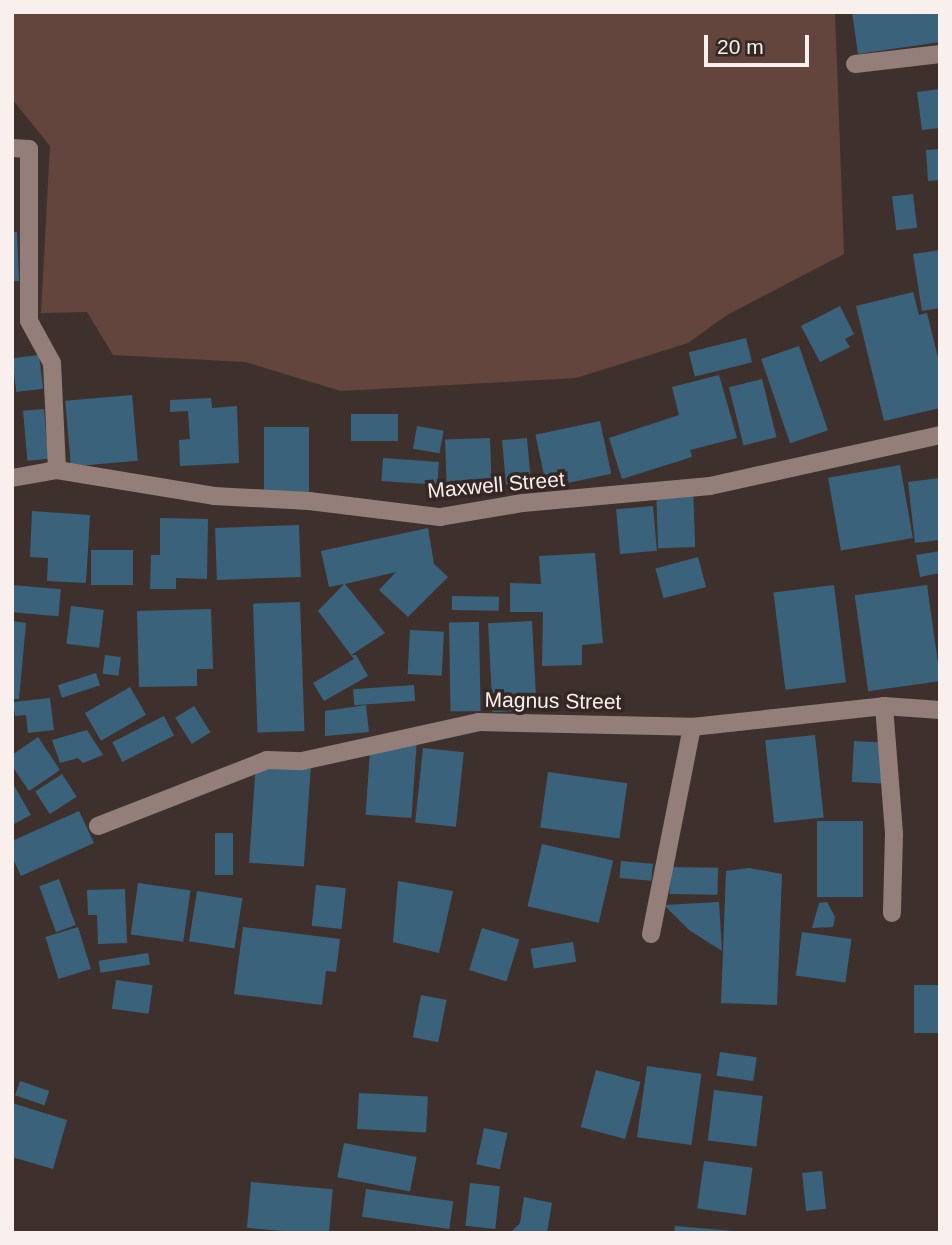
<!DOCTYPE html>
<style>
body{margin:0}
#map{position:relative;width:952px;height:1245px;overflow:hidden;background:#3e312d;font-family:Arial,sans-serif}
div>[style]{position:absolute}
[style*='--x']{left:calc(var(--x)*1px);top:calc(var(--y)*1px);width:calc(var(--w)*1px);rotate:calc(var(--a)*1deg)}
.green>*{inset:0;background:#63453d}
.building>*{inset:0;background:#3a637b;transform-origin:0 0}
.minor>*{height:18px;margin:-9px;padding:0 9px;transform-origin:9px;border-radius:9px;background:#937e79}
span{translate:-50% -50%;white-space:nowrap;text-align:center;line-height:1.15;-webkit-text-stroke:7px #342724;paint-order:stroke}
.street-label{font-size:21px;color:#f9f0ee}
.frame{position:absolute;inset:0;border:14px solid #f9f0ee;pointer-events:none}
.scale{position:absolute;left:704px;top:35px;width:105px;height:32px;box-sizing:border-box;border:4px solid #f9f0ee;border-top:0;padding-left:9px;font-size:21px;line-height:24px;white-space:nowrap;color:#f9f0ee;-webkit-text-stroke:5px #342724;paint-order:stroke}
</style>
<div id="map">
<div class="green">
<i style="clip-path:polygon(12px 12px,835px 12px,844px 254px,727px 315px,688px 343px,576px 378px,341px 391px,245px 362px,113px 355px,87px 312px,41px 313px,50px 146px,12px 99px)"></i>
</div>
<div class="building">
<i style="clip-path:polygon(852px 12px,940px 12px,940px 42px,858px 54px)"></i>
<i style="clip-path:polygon(940px 89px,940px 128px,922px 130px,917px 92px)"></i>
<i style="clip-path:polygon(940px 149px,940px 180px,928px 181px,926px 150px)"></i>
<i style="left:913px;top:194px;width:34px;height:21px;rotate:83deg"></i>
<i style="clip-path:polygon(12px 232px,17px 232px,19px 281px,12px 281px)"></i>
<i style="clip-path:polygon(940px 250px,940px 308px,922px 311px,913px 254px)"></i>
<i style="clip-path:polygon(913px 292px,919px 315px,927px 313px,940px 366px,940px 408px,884px 421px,856px 306px)"></i>
<i style="clip-path:polygon(840px 306px,854px 334px,845px 339px,850px 347px,820px 362px,801px 326px)"></i>
<i style="left:746px;top:338px;width:25px;height:59px;rotate:76deg"></i>
<i style="left:799px;top:346px;width:89px;height:40px;rotate:71deg"></i>
<i style="left:39px;top:355px;width:34px;height:27px;rotate:83deg"></i>
<i style="clip-path:polygon(719px 375px,737px 438px,690px 450px,692px 457px,622px 479px,609px 438px,679px 415px,672px 387px)"></i>
<i style="left:762px;top:379px;width:60px;height:34px;rotate:76deg"></i>
<i style="left:132px;top:395px;width:66px;height:67px;rotate:85deg"></i>
<i style="clip-path:polygon(211px 398px,212px 408px,237px 406px,239px 463px,180px 466px,179px 440px,190px 439px,188px 411px,170px 412px,170px 400px)"></i>
<i style="left:44px;top:409px;width:50px;height:21px;rotate:85deg"></i>
<i style="left:351px;top:414px;width:47px;height:27px"></i>
<i style="left:600px;top:421px;width:54px;height:66px;rotate:78deg"></i>
<i style="left:417px;top:426px;width:27px;height:23px;rotate:10deg"></i>
<i style="left:264px;top:427px;width:45px;height:67px"></i>
<i style="left:490px;top:438px;width:56px;height:45px;rotate:88deg"></i>
<i style="left:527px;top:438px;width:45px;height:25px;rotate:85deg"></i>
<i style="left:383px;top:458px;width:56px;height:23px;rotate:4deg"></i>
<i style="left:900px;top:465px;width:74px;height:73px;rotate:80deg"></i>
<i style="clip-path:polygon(940px 478px,940px 540px,915px 543px,908px 482px)"></i>
<i style="left:693px;top:486px;width:61px;height:37px;rotate:88deg"></i>
<i style="left:653px;top:506px;width:45px;height:37px;rotate:85deg"></i>
<i style="clip-path:polygon(32px 511px,90px 515px,86px 583px,47px 581px,48px 558px,30px 557px)"></i>
<i style="clip-path:polygon(160px 518px,208px 519px,207px 579px,176px 578px,176px 589px,150px 589px,151px 555px,160px 555px)"></i>
<i style="left:299px;top:525px;width:52px;height:84px;rotate:88deg"></i>
<i style="clip-path:polygon(428px 528px,434px 564px,448px 577px,408px 617px,379px 590px,396px 572px,345px 584px,385px 633px,351px 655px,318px 611px,344px 584px,329px 587px,321px 551px)"></i>
<i style="left:91px;top:550px;width:42px;height:35px"></i>
<i style="clip-path:polygon(940px 551px,940px 573px,920px 577px,916px 555px)"></i>
<i style="clip-path:polygon(595px 553px,603px 643px,582px 645px,582px 665px,542px 666px,543px 612px,510px 612px,510px 583px,541px 584px,539px 556px)"></i>
<i style="left:698px;top:557px;width:31px;height:44px;rotate:75deg"></i>
<i style="left:12px;top:585px;width:49px;height:27px;rotate:5deg"></i>
<i style="left:834px;top:585px;width:98px;height:61px;rotate:83deg"></i>
<i style="left:927px;top:585px;width:97px;height:73px;rotate:82deg"></i>
<i style="left:452px;top:596px;width:47px;height:14px;rotate:1deg"></i>
<i style="left:300px;top:602px;width:129px;height:47px;rotate:88deg"></i>
<i style="left:71px;top:606px;width:33px;height:38px;rotate:7deg"></i>
<i style="clip-path:polygon(211px 609px,213px 669px,197px 669px,197px 686px,139px 687px,137px 611px)"></i>
<i style="clip-path:polygon(12px 621px,26px 623px,19px 699px,12px 699px)"></i>
<i style="left:532px;top:621px;width:89px;height:44px;rotate:87deg"></i>
<i style="left:479px;top:622px;width:89px;height:30px;rotate:89deg"></i>
<i style="left:410px;top:630px;width:34px;height:44px;rotate:3deg"></i>
<i style="left:105px;top:655px;width:16px;height:19px;rotate:7deg"></i>
<i style="clip-path:polygon(351px 655px,356px 655px,368px 676px,324px 701px,313px 683px,354px 659px)"></i>
<i style="left:96px;top:673px;width:13px;height:40px;rotate:72deg"></i>
<i style="left:414px;top:685px;width:16px;height:61px;rotate:86deg"></i>
<i style="left:130px;top:687px;width:32px;height:52px;rotate:60deg"></i>
<i style="clip-path:polygon(50px 698px,54px 730px,28px 733px,26px 715px,15px 716px,13px 702px)"></i>
<i style="clip-path:polygon(366px 705px,369px 732px,325px 736px,325px 711px)"></i>
<i style="left:194px;top:706px;width:31px;height:22px;rotate:58deg"></i>
<i style="left:164px;top:716px;width:22px;height:58px;rotate:63deg"></i>
<i style="clip-path:polygon(87px 730px,103px 755px,83px 763px,78px 758px,60px 763px,52px 740px)"></i>
<i style="left:815px;top:735px;width:83px;height:50px;rotate:84deg"></i>
<i style="clip-path:polygon(38px 737px,60px 770px,29px 791px,12px 766px,12px 755px)"></i>
<i style="left:371px;top:737px;width:46px;height:78px;rotate:4deg"></i>
<i style="left:854px;top:741px;width:36px;height:41px;rotate:3deg"></i>
<i style="left:423px;top:748px;width:41px;height:75px;rotate:6deg"></i>
<i style="left:256px;top:763px;width:55px;height:100px;rotate:4deg"></i>
<i style="left:548px;top:772px;width:80px;height:56px;rotate:8deg"></i>
<i style="left:62px;top:774px;width:27px;height:32px;rotate:57deg"></i>
<i style="clip-path:polygon(12px 782px,31px 815px,12px 825px)"></i>
<i style="clip-path:polygon(79px 811px,94px 843px,21px 876px,12px 857px,12px 841px)"></i>
<i style="left:817px;top:821px;width:46px;height:76px"></i>
<i style="left:215px;top:833px;width:18px;height:42px"></i>
<i style="left:542px;top:844px;width:73px;height:64px;rotate:13deg"></i>
<i style="left:621px;top:861px;width:32px;height:17px;rotate:5deg"></i>
<i style="left:670px;top:867px;width:48px;height:27px;rotate:1deg"></i>
<i style="clip-path:polygon(749px 868px,782px 874px,777px 1005px,721px 1003px,726px 871px)"></i>
<i style="left:59px;top:879px;width:49px;height:21px;rotate:70deg"></i>
<i style="clip-path:polygon(398px 881px,453px 891px,439px 953px,393px 942px)"></i>
<i style="left:138px;top:883px;width:53px;height:52px;rotate:8deg"></i>
<i style="left:316px;top:885px;width:30px;height:41px;rotate:6deg"></i>
<i style="clip-path:polygon(125px 889px,127px 943px,98px 944px,97px 915px,88px 915px,87px 890px)"></i>
<i style="left:197px;top:891px;width:46px;height:51px;rotate:9deg"></i>
<i style="clip-path:polygon(719px 902px,722px 951px,689px 930px,664px 905px)"></i>
<i style="clip-path:polygon(827px 902px,835px 917px,833px 927px,812px 928px,819px 903px)"></i>
<i style="left:78px;top:927px;width:44px;height:34px;rotate:73deg"></i>
<i style="clip-path:polygon(243px 927px,340px 939px,336px 972px,326px 971px,322px 1005px,234px 994px)"></i>
<i style="left:482px;top:928px;width:39px;height:44px;rotate:17deg"></i>
<i style="left:802px;top:932px;width:50px;height:44px;rotate:8deg"></i>
<i style="left:573px;top:942px;width:20px;height:43px;rotate:81deg"></i>
<i style="left:148px;top:953px;width:12px;height:50px;rotate:81deg"></i>
<i style="left:116px;top:980px;width:37px;height:29px;rotate:8deg"></i>
<i style="left:914px;top:985px;width:26px;height:48px"></i>
<i style="left:421px;top:995px;width:26px;height:43px;rotate:11deg"></i>
<i style="left:720px;top:1052px;width:37px;height:24px;rotate:8deg"></i>
<i style="left:647px;top:1066px;width:55px;height:72px;rotate:8deg"></i>
<i style="left:596px;top:1070px;width:46px;height:59px;rotate:15deg"></i>
<i style="left:20px;top:1081px;width:31px;height:15px;rotate:19deg"></i>
<i style="left:714px;top:1090px;width:49px;height:51px;rotate:7deg"></i>
<i style="left:359px;top:1093px;width:69px;height:36px;rotate:3deg"></i>
<i style="clip-path:polygon(12px 1103px,67px 1120px,53px 1169px,12px 1157px)"></i>
<i style="left:484px;top:1128px;width:24px;height:37px;rotate:12deg"></i>
<i style="left:344px;top:1143px;width:74px;height:35px;rotate:11deg"></i>
<i style="left:704px;top:1161px;width:49px;height:48px;rotate:8deg"></i>
<i style="left:822px;top:1171px;width:38px;height:20px;rotate:84deg"></i>
<i style="left:251px;top:1182px;width:82px;height:46px;rotate:5deg"></i>
<i style="left:470px;top:1183px;width:30px;height:43px;rotate:6deg"></i>
<i style="left:366px;top:1189px;width:88px;height:28px;rotate:8deg"></i>
<i style="clip-path:polygon(524px 1197px,552px 1203px,547px 1233px,510px 1233px,520px 1223px)"></i>
<i style="clip-path:polygon(675px 1226px,734px 1231px,733px 1233px,674px 1233px)"></i>
</div>
<div class="minor">
<i style="--x:855;--y:64;--w:86;--a:-6.7"></i>
<i style="--x:12;--y:148;--w:17;--a:3"></i>
<i style="--x:29;--y:149;--w:172;--a:90"></i>
<i style="--x:29;--y:321;--w:48;--a:61.3"></i>
<i style="--x:52;--y:363;--w:107;--a:87.3"></i>
<i style="--x:12;--y:478;--w:46;--a:-10.1"></i>
<i style="--x:57;--y:470;--w:159;--a:9.4"></i>
<i style="--x:214;--y:496;--w:95;--a:3"></i>
<i style="--x:309;--y:501;--w:132;--a:7"></i>
<i style="--x:440;--y:517;--w:84;--a:-9.6"></i>
<i style="--x:523;--y:503;--w:188;--a:-5.2"></i>
<i style="--x:710;--y:486;--w:236;--a:-12.5"></i>
<i style="--x:884;--y:706;--w:128;--a:85.5"></i>
<i style="--x:894;--y:834;--w:79;--a:91.5"></i>
<i style="--x:98;--y:826;--w:181;--a:-21.3"></i>
<i style="--x:267;--y:760;--w:35;--a:2"></i>
<i style="--x:302;--y:761;--w:181;--a:-12.4"></i>
<i style="--x:479;--y:722;--w:213;--a:1.3"></i>
<i style="--x:692;--y:727;--w:193;--a:-6.2"></i>
<i style="--x:884;--y:706;--w:56;--a:4.1"></i>
<i style="--x:651;--y:934;--w:211;--a:-78.8"></i>
</div>
<div class="street-label">
<span style="left:496px;top:485px;rotate:-5deg">Maxwell Street</span>
<span style="left:553px;top:701px;rotate:1deg">Magnus Street</span>
</div>
<div class="frame"></div>
<div class="scale">20 m</div>
</div>
